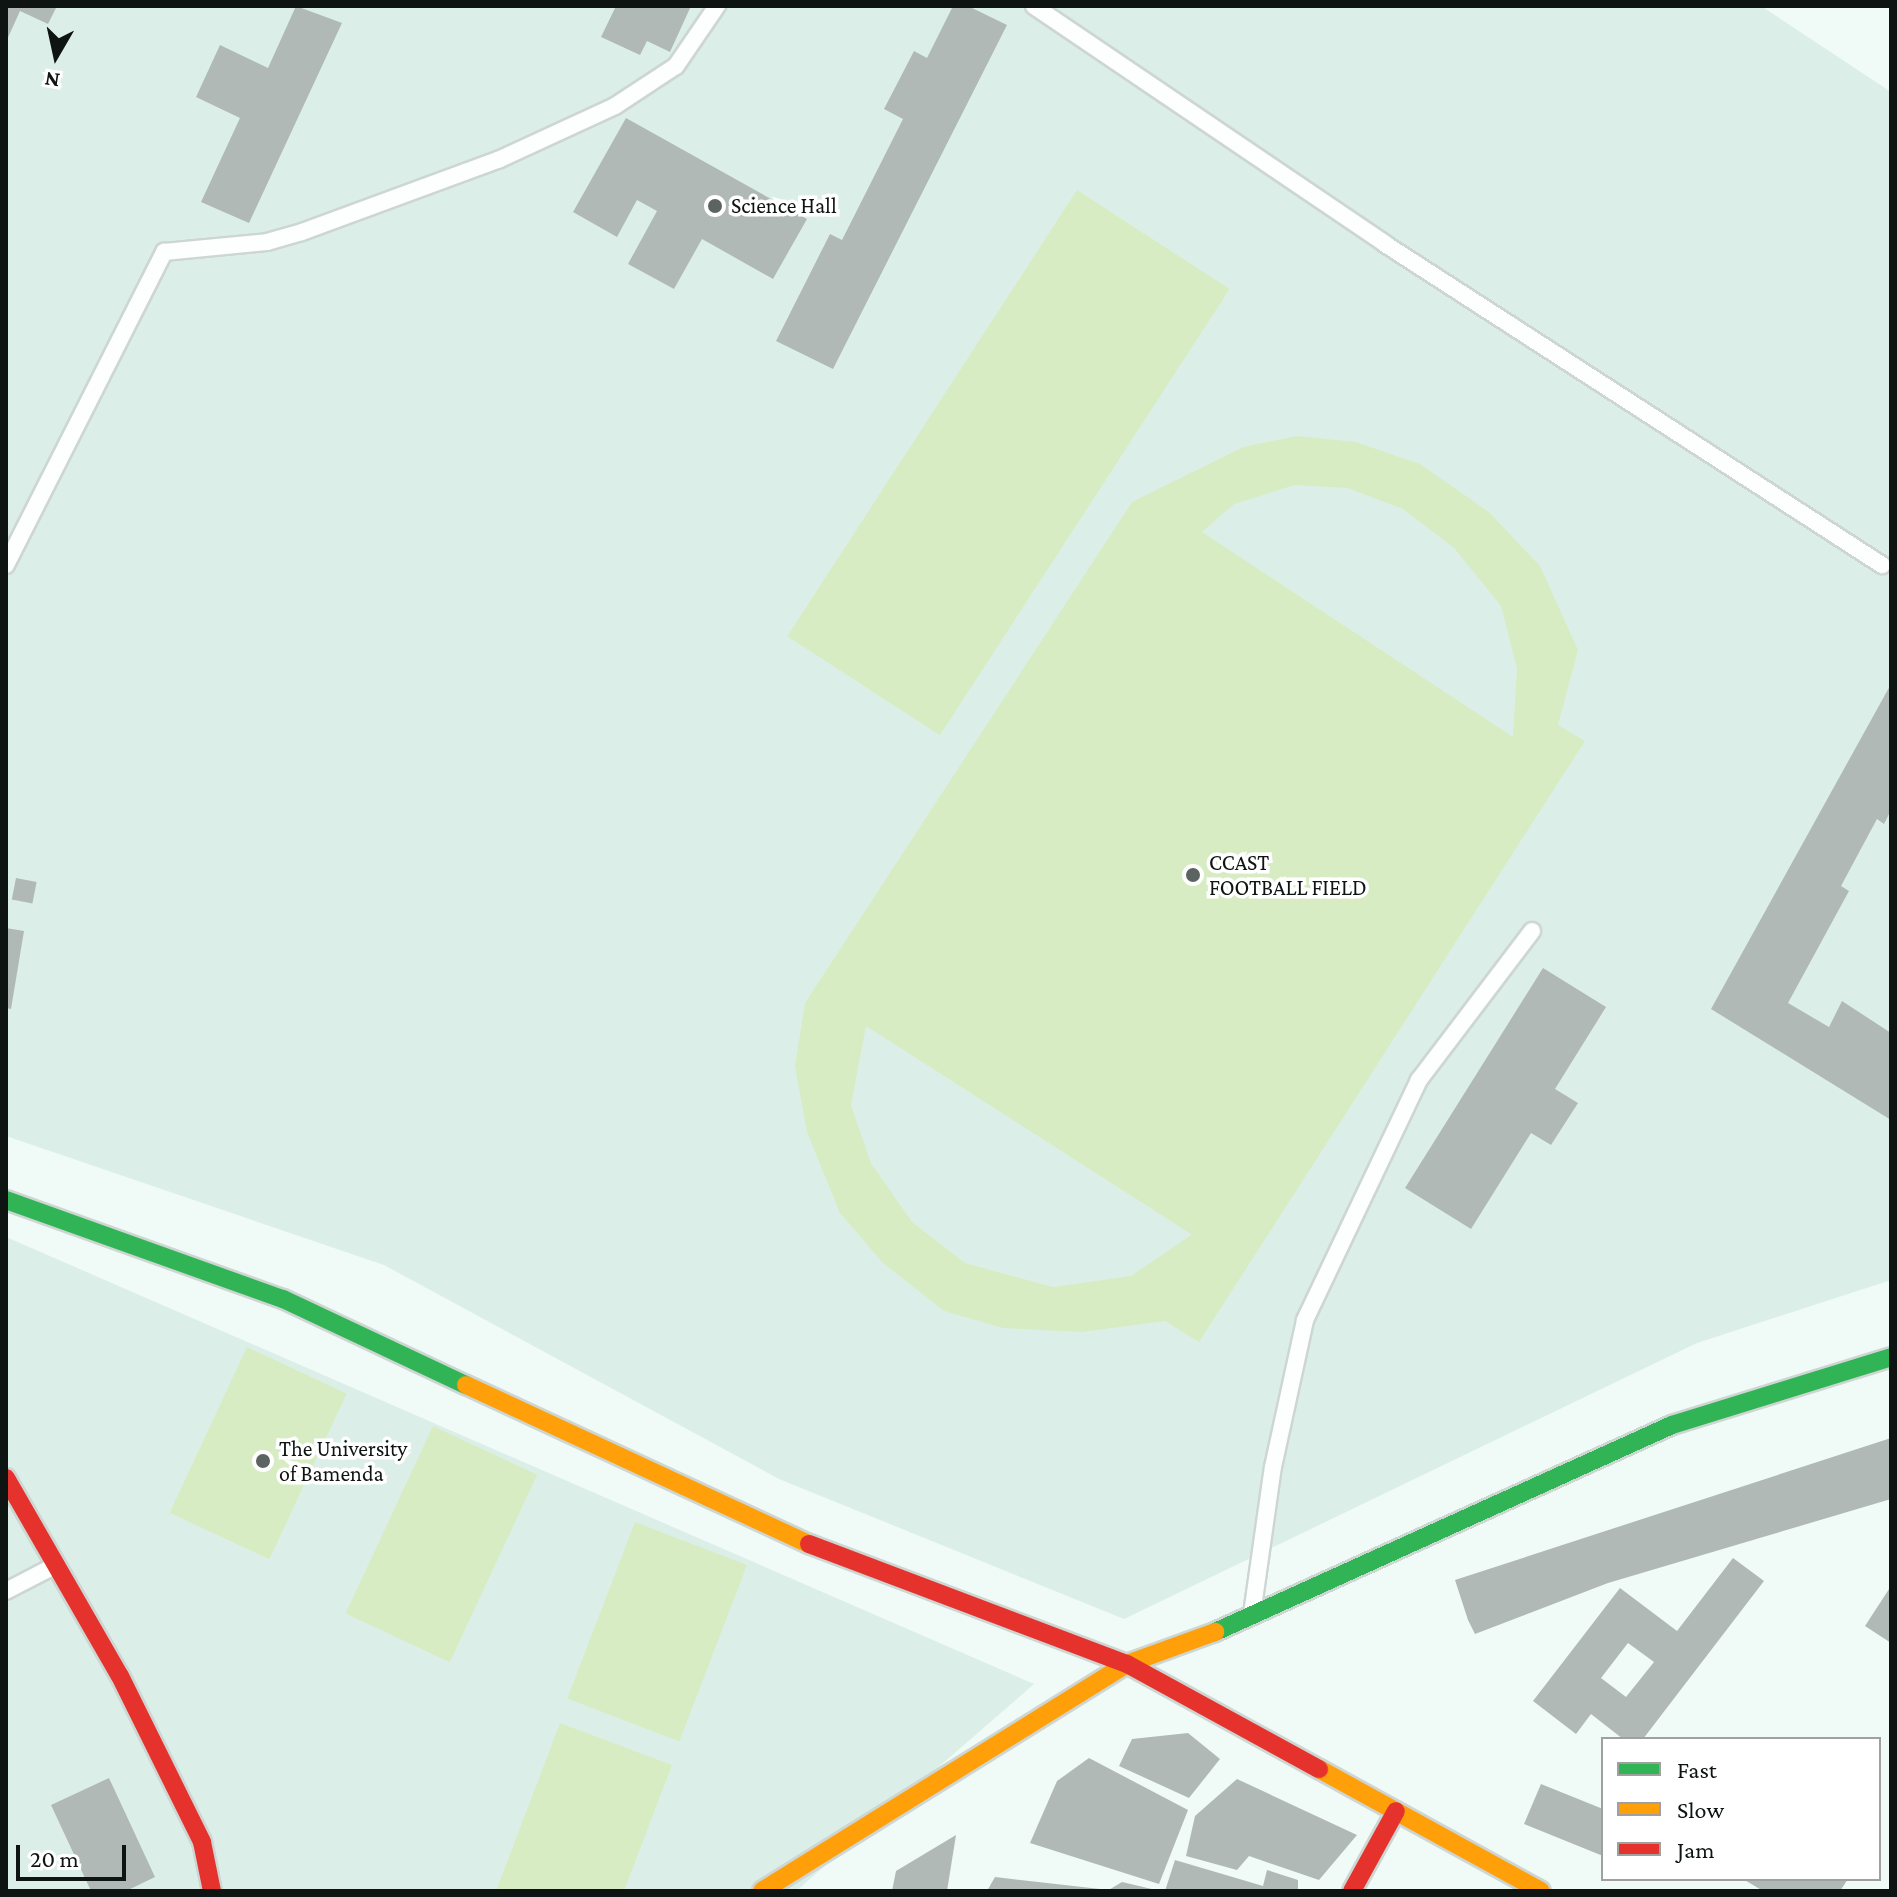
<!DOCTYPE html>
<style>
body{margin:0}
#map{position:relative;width:1897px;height:1897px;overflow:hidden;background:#f0faf6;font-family:"Crimson Pro",serif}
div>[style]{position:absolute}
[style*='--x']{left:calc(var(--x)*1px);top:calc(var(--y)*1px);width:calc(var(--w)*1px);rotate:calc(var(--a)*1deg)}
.built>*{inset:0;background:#dbefe8}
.green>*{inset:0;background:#d8ecc4;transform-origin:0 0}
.building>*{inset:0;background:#b1b9b7;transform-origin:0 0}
.roads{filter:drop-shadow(2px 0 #cdd6d2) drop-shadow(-2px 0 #cdd6d2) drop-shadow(0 2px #cdd6d2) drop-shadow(0 -2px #cdd6d2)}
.lane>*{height:16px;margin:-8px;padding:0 8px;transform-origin:8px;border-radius:8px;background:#fdfefe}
.fast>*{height:18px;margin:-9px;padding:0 9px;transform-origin:9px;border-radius:9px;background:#30b455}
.slow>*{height:18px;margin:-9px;padding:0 9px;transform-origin:9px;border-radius:9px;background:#ff9f0a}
.jam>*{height:18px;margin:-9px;padding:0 9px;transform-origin:9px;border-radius:9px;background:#e5322d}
.dots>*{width:22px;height:22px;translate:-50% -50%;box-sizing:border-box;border:4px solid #fff;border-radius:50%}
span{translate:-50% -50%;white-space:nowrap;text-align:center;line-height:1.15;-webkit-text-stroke:7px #fff;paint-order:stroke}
.poi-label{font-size:22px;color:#0d1412}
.left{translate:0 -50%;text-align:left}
.frame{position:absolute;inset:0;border:8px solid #0d1412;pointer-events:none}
.legend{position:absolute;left:1601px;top:1737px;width:280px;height:144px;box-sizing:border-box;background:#fff;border:2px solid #9ea1a0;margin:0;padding:10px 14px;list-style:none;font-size:24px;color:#0d1412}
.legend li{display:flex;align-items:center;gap:16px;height:40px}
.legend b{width:40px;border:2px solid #9ea1a0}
.north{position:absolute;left:16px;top:16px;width:80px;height:80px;-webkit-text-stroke:6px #fff;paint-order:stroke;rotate:189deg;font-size:22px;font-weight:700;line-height:32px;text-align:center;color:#0d1412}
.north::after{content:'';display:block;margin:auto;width:28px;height:36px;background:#0d1412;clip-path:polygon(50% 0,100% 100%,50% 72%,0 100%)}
.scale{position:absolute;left:16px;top:1845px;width:110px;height:36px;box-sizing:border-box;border:4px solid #0d1412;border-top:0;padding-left:10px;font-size:24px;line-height:28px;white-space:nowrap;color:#0d1412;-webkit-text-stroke:6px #fff;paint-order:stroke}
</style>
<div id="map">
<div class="built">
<i style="clip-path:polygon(6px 6px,1761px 6px,1891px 92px,1891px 1280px,1697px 1343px,1124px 1619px,779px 1479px,384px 1265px,6px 1136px)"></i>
<i style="clip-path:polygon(6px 1237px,1034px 1684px,796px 1891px,6px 1891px)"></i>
</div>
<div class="green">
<i style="left:1077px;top:190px;width:182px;height:532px;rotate:33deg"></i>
<i style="clip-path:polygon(evenodd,1297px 436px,1356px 442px,1420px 464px,1489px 512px,1540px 566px,1578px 650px,1558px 725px,1585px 741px,1199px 1342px,1165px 1321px,1082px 1332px,1003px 1328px,944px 1311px,883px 1263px,840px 1213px,807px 1132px,795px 1066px,805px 1003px,1132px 502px,1243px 447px,1297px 436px,1295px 485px,1347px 488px,1403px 509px,1454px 548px,1501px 606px,1517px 668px,1513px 737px,1202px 532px,1234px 504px,1295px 485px,1297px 436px,866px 1026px,1191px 1234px,1191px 1235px,1131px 1276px,1053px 1287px,965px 1263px,912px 1222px,871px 1163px,851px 1105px,866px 1026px)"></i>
<i style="left:247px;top:1347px;width:110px;height:183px;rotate:25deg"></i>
<i style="left:433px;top:1426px;width:115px;height:207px;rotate:25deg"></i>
<i style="left:635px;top:1522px;width:120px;height:189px;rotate:21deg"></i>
<i style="clip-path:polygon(560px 1723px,672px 1765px,624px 1891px,496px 1891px)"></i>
</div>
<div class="building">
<i style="clip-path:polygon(6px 6px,57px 6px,48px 24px,20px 11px,6px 42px)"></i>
<i style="clip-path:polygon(296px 6px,342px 23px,249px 223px,201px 202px,240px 118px,196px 97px,220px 45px,268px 68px)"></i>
<i style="clip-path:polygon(616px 6px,691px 6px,670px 52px,647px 41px,640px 55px,601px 37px)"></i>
<i style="clip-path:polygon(953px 6px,968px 6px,1007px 25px,833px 369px,776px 341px,830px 234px,842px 240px,903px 119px,884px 109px,914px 51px,927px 58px)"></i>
<i style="clip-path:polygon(626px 118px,807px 219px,773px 279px,702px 239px,674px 289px,628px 264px,657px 211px,637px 200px,617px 237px,573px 212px)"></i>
<i style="clip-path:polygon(1891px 684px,1891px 810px,1884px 824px,1877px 819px,1841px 886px,1849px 891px,1788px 1003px,1829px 1027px,1842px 1001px,1891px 1033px,1891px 1120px,1711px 1009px)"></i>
<i style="left:16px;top:878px;width:21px;height:22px;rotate:11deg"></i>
<i style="clip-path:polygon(6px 928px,24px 931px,11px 1009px,6px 1008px)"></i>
<i style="clip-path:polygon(1543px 968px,1606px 1007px,1555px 1089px,1578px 1103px,1551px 1145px,1531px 1133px,1471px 1229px,1405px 1188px)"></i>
<i style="clip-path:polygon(1891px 1438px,1891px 1499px,1608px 1583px,1475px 1634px,1468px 1620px,1455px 1580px)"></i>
<i style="clip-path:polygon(evenodd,1733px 1558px,1764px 1581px,1643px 1739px,1623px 1739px,1591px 1714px,1576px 1734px,1533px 1701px,1620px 1588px,1677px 1631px,1733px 1558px,1628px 1643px,1654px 1662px,1626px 1697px,1601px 1678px,1628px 1643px)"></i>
<i style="clip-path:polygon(1891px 1586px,1891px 1643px,1865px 1626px)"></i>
<i style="clip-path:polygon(1188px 1733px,1220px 1759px,1189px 1798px,1119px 1766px,1132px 1739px)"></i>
<i style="clip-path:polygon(1089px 1758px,1188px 1810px,1159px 1884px,1030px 1843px,1057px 1781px)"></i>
<i style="clip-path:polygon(109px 1778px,155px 1877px,126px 1891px,91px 1891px,51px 1805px)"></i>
<i style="clip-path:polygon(1237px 1779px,1357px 1835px,1319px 1880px,1249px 1856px,1237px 1870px,1186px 1856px,1195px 1816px)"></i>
<i style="clip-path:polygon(1541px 1784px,1603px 1809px,1603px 1856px,1524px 1824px)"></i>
<i style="clip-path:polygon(956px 1835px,947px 1891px,892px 1891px,896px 1871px)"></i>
<i style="clip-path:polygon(1175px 1860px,1263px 1886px,1267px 1870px,1298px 1880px,1298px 1891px,1165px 1891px)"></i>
<i style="clip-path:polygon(995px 1877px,1100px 1889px,1099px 1891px,987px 1891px)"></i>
<i style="clip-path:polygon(1743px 1879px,1848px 1879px,1840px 1891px,1763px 1891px)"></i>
<i style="clip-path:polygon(1122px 1882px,1156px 1890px,1155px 1891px,1107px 1891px)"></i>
</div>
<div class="roads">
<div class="lane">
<i style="--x:1034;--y:6;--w:424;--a:34.1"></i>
<i style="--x:1385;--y:244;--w:592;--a:32.86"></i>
<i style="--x:6;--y:565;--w:351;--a:-63.2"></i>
<i style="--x:164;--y:252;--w:103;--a:-5.5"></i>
<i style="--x:267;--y:242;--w:36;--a:-16"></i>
<i style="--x:302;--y:232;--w:209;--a:-20.2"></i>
<i style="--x:498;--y:160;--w:129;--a:-24.8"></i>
<i style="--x:615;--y:106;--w:73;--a:-33.3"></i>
<i style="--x:676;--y:66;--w:73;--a:-55.7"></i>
<i style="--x:6;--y:1591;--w:54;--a:-27.5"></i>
<i style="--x:1252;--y:1614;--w:148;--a:-81.9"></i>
<i style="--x:1273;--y:1467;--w:150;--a:-77.7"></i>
<i style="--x:1305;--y:1320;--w:266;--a:-64.6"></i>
<i style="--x:1419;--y:1080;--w:187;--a:-52.8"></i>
</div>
<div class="fast">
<i style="--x:6;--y:1200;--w:294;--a:19.7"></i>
<i style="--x:283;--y:1299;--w:202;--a:25.2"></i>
<i style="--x:1215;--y:1632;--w:502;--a:-24.37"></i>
<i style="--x:1672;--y:1425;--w:229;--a:-17.2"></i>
</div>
<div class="slow">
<i style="--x:466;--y:1385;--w:378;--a:24.9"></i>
<i style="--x:1319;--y:1769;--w:253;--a:28.8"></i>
<i style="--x:762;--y:1891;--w:430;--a:-31.9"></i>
<i style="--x:1127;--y:1664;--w:94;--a:-20"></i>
</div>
<div class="jam">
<i style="--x:6;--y:1478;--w:228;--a:60.1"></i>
<i style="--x:120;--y:1676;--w:185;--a:63.7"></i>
<i style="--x:202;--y:1842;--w:50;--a:78.5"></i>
<i style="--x:809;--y:1544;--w:340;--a:20.7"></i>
<i style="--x:1127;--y:1664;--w:219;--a:28.7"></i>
<i style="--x:1352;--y:1891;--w:91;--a:-61.2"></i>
</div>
</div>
<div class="dots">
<i style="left:715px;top:206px;background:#5c6462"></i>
<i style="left:1193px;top:875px;background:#5c6462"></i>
<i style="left:263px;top:1461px;background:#5c6462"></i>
</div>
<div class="poi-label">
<span class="left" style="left:731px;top:206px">Science Hall</span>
<span class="left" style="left:1209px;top:875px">CCAST<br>FOOTBALL FIELD</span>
<span class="left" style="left:279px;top:1461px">The University<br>of Bamenda</span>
</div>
<div class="frame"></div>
<ul class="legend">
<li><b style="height:10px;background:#30b455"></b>Fast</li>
<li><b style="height:10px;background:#ff9f0a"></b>Slow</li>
<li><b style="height:10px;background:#e5322d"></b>Jam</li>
</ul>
<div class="north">N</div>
<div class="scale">20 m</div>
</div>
